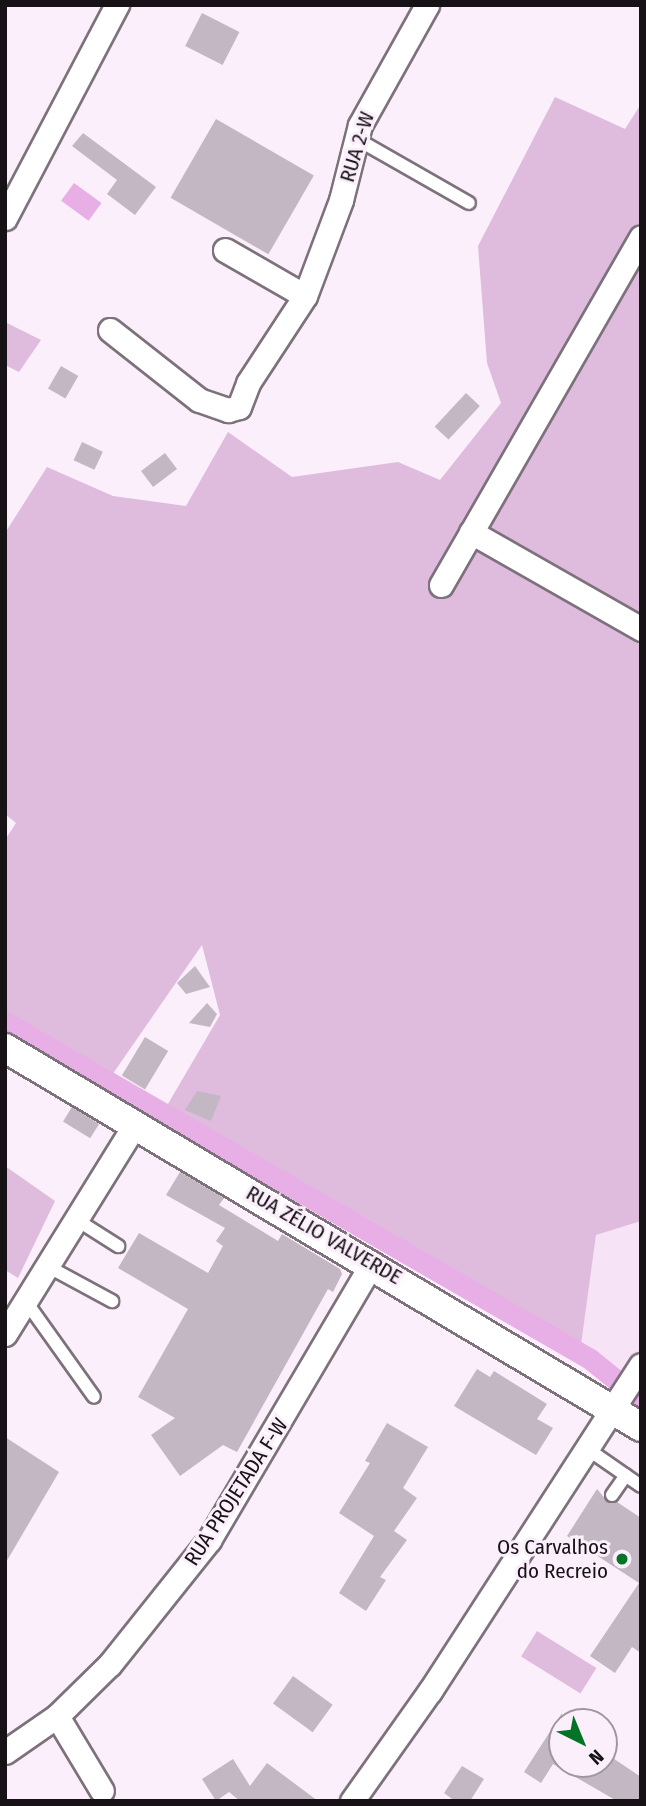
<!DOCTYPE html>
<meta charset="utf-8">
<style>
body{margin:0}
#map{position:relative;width:646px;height:1806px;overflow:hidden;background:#fbeffb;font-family:"Fira Sans Condensed",sans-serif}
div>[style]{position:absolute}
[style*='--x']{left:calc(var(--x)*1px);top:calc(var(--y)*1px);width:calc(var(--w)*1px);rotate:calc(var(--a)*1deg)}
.built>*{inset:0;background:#f6e3f5}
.green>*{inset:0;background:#dfbbde;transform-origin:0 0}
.water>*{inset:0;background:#e7afe6;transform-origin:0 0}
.canal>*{height:21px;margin:-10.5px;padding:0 10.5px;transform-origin:10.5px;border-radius:10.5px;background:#e7afe6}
.building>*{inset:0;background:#c2b7c2;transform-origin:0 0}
.roads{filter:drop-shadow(2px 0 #7d727c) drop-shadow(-2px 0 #7d727c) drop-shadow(0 2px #7d727c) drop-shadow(0 -2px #7d727c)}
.service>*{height:12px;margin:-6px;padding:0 6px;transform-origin:6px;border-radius:6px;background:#fff}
.minor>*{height:23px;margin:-11.5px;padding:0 11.5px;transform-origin:11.5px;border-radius:11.5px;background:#fff}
.tertiary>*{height:28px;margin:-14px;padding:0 14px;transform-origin:14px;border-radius:14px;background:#fff}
.dots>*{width:19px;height:19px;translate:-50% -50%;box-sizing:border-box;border:4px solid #fbeffb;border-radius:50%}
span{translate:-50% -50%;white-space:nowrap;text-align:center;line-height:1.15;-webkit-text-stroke:6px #fbeffb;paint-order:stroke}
.street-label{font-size:21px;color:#161216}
.poi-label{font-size:21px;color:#161216}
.right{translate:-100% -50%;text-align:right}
.frame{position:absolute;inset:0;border:7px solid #161216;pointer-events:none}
.north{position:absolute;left:548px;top:1708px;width:70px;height:70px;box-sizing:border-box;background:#fbeffb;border:2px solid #9f979f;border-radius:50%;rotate:137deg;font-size:19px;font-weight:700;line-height:28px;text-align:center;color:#161216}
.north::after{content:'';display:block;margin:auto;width:24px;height:32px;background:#027428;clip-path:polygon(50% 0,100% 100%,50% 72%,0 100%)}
</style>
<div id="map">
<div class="built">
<i style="clip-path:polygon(641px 1221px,641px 1392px,581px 1345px,596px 1235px)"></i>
</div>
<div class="green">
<i style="clip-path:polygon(555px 97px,625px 129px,641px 104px,641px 1221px,596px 1235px,581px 1345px,165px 1109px,220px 1015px,202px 945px,103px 1088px,5px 1033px,5px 840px,16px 823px,5px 814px,5px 533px,47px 467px,113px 496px,186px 506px,228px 432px,292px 477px,398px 462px,440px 480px,501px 403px,487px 363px,478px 246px)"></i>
<i style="clip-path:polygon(5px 322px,41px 340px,19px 372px,5px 365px)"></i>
<i style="clip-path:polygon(5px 1166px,55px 1201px,18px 1278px,5px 1270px)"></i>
<i style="left:537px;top:1631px;width:70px;height:30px;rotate:32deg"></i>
</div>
<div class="water">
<i style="left:74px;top:183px;width:34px;height:22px;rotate:36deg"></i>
</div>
<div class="canal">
<i style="--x:5;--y:1022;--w:675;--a:29.94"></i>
<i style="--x:590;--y:1359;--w:65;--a:38.8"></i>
</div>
<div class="building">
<i style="left:202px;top:13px;width:42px;height:37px;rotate:27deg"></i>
<i style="left:216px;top:119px;width:113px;height:91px;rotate:30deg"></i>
<i style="clip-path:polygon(83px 133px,156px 187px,135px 215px,107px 194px,117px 180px,72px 146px)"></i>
<i style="left:61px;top:366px;width:20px;height:26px;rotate:30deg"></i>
<i style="left:466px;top:393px;width:19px;height:46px;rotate:43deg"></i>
<i style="left:82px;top:442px;width:23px;height:20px;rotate:25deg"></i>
<i style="left:165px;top:453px;width:20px;height:30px;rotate:53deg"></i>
<i style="clip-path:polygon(195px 966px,210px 987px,186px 994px,177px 983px)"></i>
<i style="clip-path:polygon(207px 1003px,217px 1014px,210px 1027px,189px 1023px)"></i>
<i style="left:145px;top:1037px;width:27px;height:45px;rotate:31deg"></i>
<i style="clip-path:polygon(197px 1091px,221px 1096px,211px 1121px,185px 1110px)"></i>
<i style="left:72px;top:1107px;width:32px;height:17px;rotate:32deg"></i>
<i style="clip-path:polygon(180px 1172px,224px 1198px,219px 1205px,278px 1241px,282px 1234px,340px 1269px,342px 1274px,333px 1292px,328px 1289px,237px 1452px,223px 1445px,180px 1476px,151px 1435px,175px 1418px,138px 1397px,188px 1309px,118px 1268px,139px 1233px,208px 1273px,223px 1246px,216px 1241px,225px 1228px,166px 1195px)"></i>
<i style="clip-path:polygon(477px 1369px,490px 1377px,494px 1371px,547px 1404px,537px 1419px,553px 1428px,536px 1455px,454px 1406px)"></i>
<i style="clip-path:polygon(387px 1423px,428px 1447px,403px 1488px,417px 1498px,394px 1531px,407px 1540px,380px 1577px,386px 1580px,366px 1611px,339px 1593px,374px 1536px,339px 1513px,370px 1463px,365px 1461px)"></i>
<i style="clip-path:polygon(5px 1437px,59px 1472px,5px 1564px)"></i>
<i style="clip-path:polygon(597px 1489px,608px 1502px,617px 1502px,641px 1518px,641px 1653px,632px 1647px,615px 1673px,590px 1656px,639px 1583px,567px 1536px)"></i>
<i style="left:293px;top:1676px;width:49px;height:34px;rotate:36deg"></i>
<i style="clip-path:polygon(562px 1713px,562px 1764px,604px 1764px,604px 1752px,641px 1777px,641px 1801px,617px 1801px,553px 1764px,541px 1783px,524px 1772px)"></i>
<i style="clip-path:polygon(233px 1759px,250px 1786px,267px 1763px,318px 1801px,240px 1801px,229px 1792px,216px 1801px,202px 1779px)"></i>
<i style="clip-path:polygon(462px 1766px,484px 1779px,470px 1801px,455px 1801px,444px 1793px)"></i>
</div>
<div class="roads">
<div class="service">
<i style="--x:355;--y:138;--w:131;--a:29.7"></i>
<i style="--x:77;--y:1220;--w:49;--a:32.4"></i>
<i style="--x:49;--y:1267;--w:72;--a:28.4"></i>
<i style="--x:27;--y:1303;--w:115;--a:54.5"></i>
<i style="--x:589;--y:1450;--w:63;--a:34.7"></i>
<i style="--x:612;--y:1495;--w:24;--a:-55"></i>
</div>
<div class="minor">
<i style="--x:5;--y:218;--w:241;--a:-62.3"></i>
<i style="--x:225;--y:250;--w:92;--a:29.9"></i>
<i style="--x:305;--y:296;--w:103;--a:-69.4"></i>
<i style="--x:341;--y:200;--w:77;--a:-75.8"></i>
<i style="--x:360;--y:125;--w:137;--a:-60.8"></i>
<i style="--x:110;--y:330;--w:113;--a:38.2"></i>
<i style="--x:199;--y:400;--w:31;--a:19"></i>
<i style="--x:228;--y:410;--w:11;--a:-15"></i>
<i style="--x:239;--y:407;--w:26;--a:-69"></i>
<i style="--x:248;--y:383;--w:104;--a:-56.8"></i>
<i style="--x:471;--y:532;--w:196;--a:29.7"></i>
<i style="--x:441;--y:585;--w:401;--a:-60.1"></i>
<i style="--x:5;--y:1334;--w:247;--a:-58.2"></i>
<i style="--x:57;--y:1716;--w:87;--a:59"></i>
<i style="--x:5;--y:1752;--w:63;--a:-34.7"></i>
<i style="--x:57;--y:1716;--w:74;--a:-44.5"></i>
<i style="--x:110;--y:1664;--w:159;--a:-51.4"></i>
<i style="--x:209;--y:1540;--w:321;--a:-59.5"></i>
<i style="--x:352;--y:1801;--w:135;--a:-54.7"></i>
<i style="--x:430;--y:1691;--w:388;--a:-57.1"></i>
</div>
<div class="tertiary">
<i style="--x:5;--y:1048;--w:740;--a:30.79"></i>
</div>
</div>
<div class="dots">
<i style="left:622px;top:1559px;background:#027428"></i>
</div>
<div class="street-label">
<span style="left:357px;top:147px;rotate:-73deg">RUA 2-W</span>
<span style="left:324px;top:1235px;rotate:30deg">RUA ZÉLIO VALVERDE</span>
<span style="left:236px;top:1492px;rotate:-57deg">RUA PROJETADA F-W</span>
</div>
<div class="poi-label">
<span class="right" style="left:608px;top:1559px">Os Carvalhos<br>do Recreio</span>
</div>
<div class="frame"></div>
<div class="north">N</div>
</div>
